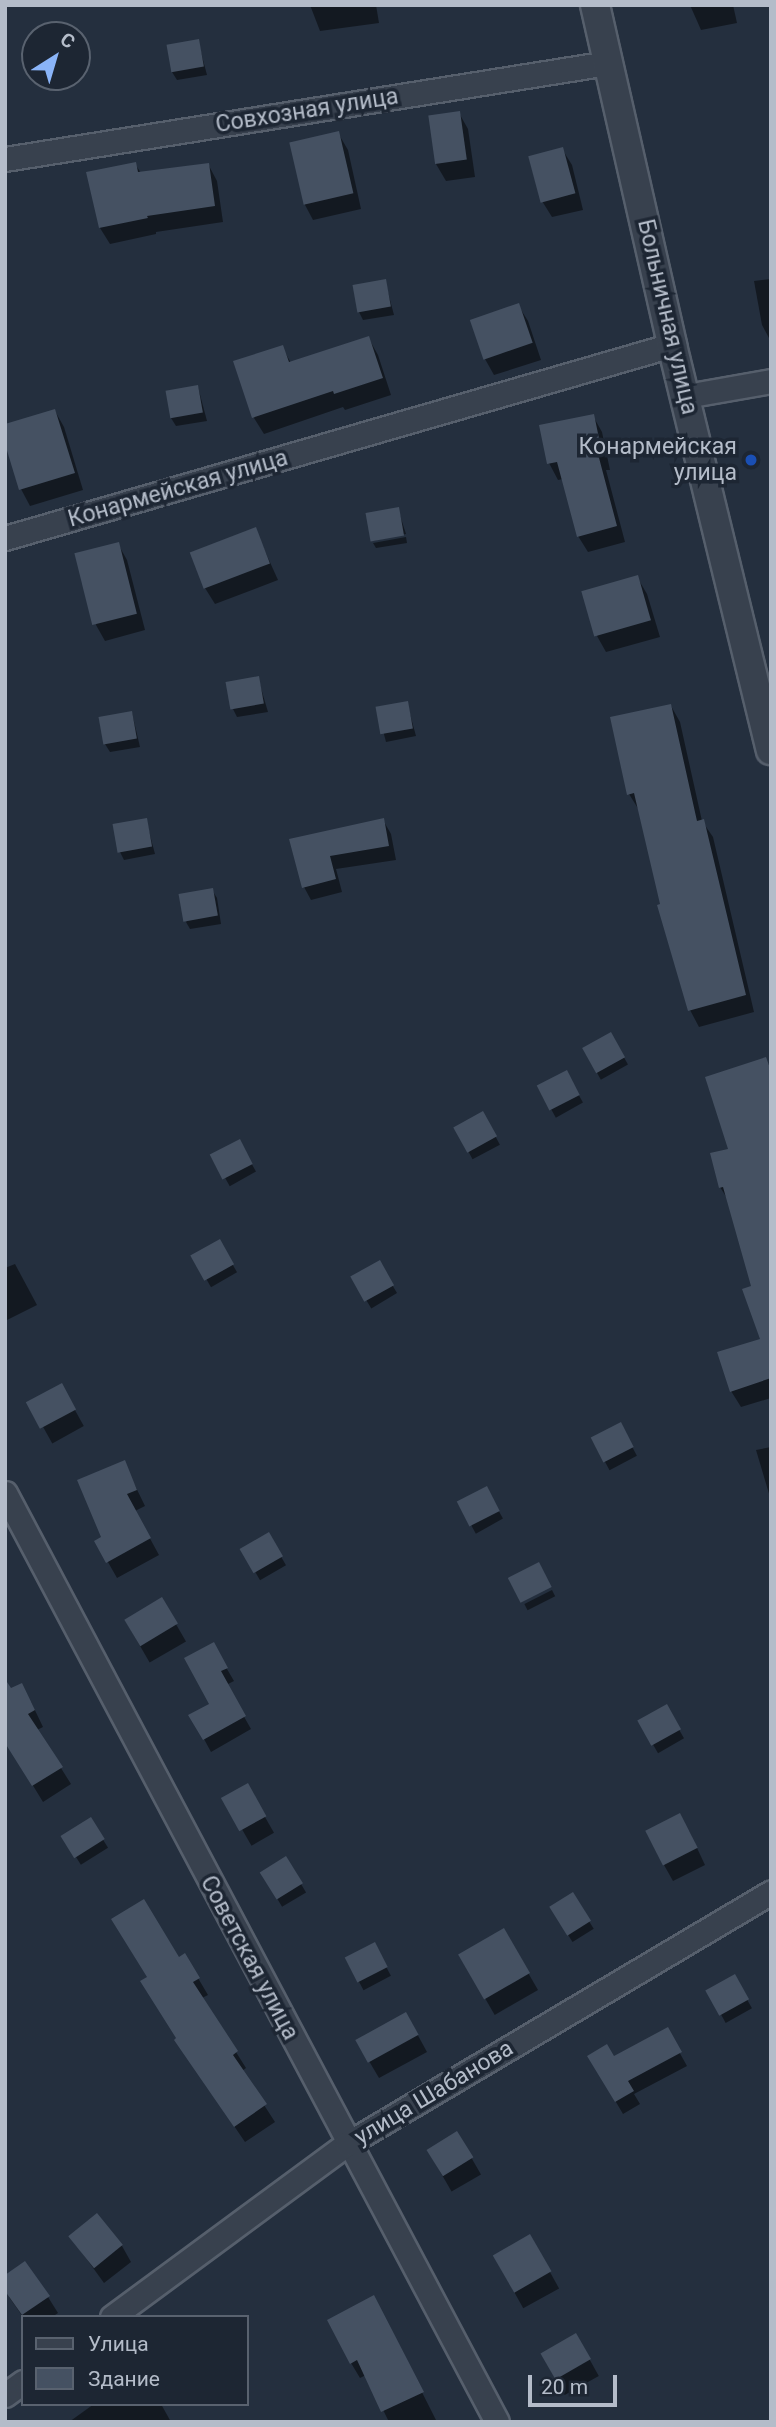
<!DOCTYPE html>
<meta charset="utf-8">
<style>
body{margin:0}
#map{position:relative;width:776px;height:2427px;overflow:hidden;background:#242f3e;font-family:Roboto,sans-serif}
div>[style]{position:absolute}
[style*='--x']{left:calc(var(--x)*1px);top:calc(var(--y)*1px);width:calc(var(--w)*1px);rotate:calc(var(--a)*1deg)}
.shadow>*{inset:0;background:#0007;transform-origin:0 0}
.building>*{inset:0;background:#455162;transform-origin:0 0}
.roads{filter:drop-shadow(2px 0 #565f6c) drop-shadow(-2px 0 #565f6c) drop-shadow(0 2px #565f6c) drop-shadow(0 -2px #565f6c)}
.minor>*{height:23px;margin:-11.5px;padding:0 11.5px;transform-origin:11.5px;border-radius:11.5px;background:#38414e}
.tertiary>*{height:28px;margin:-14px;padding:0 14px;transform-origin:14px;border-radius:14px;background:#38414e}
.dots>*{width:19px;height:19px;translate:-50% -50%;box-sizing:border-box;border:4px solid #1d2633;border-radius:50%}
span{translate:-50% -50%;white-space:nowrap;text-align:center;line-height:1.15;-webkit-text-stroke:7px #1d2633;paint-order:stroke}
.street-label{font-size:23px;color:#b4bcc9}
.poi-label{font-size:23px;color:#b4bcc9}
.right{translate:-100% -50%;text-align:right}
.frame{position:absolute;inset:0;border:7px solid #b4bcc9;pointer-events:none}
.legend{position:absolute;left:21px;top:2315px;width:228px;height:91px;box-sizing:border-box;background:#1d2633;border:2px solid #59626f;margin:0;padding:9px 12px;list-style:none;font-size:21px;color:#b4bcc9}
.legend li{display:flex;align-items:center;gap:14px;height:35px}
.legend b{width:35px;border:2px solid #59626f}
.north{position:absolute;left:21px;top:21px;width:70px;height:70px;box-sizing:border-box;background:#1d2633;border:2px solid #59626f;border-radius:50%;rotate:37deg;font-size:19px;font-weight:700;line-height:28px;text-align:center;color:#b4bcc9}
.north::after{content:'';display:block;margin:auto;width:24px;height:32px;background:#8ab4f8;clip-path:polygon(50% 0,100% 100%,50% 72%,0 100%)}
.scale{position:absolute;left:528px;top:2375px;width:89px;height:32px;box-sizing:border-box;border:4px solid #b4bcc9;border-top:0;padding-left:9px;font-size:21px;line-height:24px;white-space:nowrap;color:#b4bcc9;-webkit-text-stroke:5px #1d2633;paint-order:stroke}
</style>
<div id="map">
<div class="shadow">
<i style="clip-path:polygon(310px 5px,376px 5px,379px 23px,320px 31px)"></i>
<i style="clip-path:polygon(690px 5px,733px 5px,737px 23px,701px 30px)"></i>
<i style="clip-path:polygon(198px 41px,207px 75px,177px 80px,172px 72px)"></i>
<i style="clip-path:polygon(459px 113px,468px 129px,475px 177px,446px 181px,436px 164px)"></i>
<i style="clip-path:polygon(338px 133px,348px 150px,361px 209px,313px 220px,304px 203px)"></i>
<i style="clip-path:polygon(562px 149px,572px 165px,583px 210px,552px 217px,542px 201px)"></i>
<i style="clip-path:polygon(135px 164px,141px 173px,208px 164px,217px 181px,223px 222px,156px 232px,156px 234px,110px 244px,100px 228px,88px 174px)"></i>
<i style="clip-path:polygon(771px 279px,771px 338px,769px 338px,762px 325px,754px 281px)"></i>
<i style="clip-path:polygon(385px 281px,394px 315px,363px 320px,359px 312px)"></i>
<i style="clip-path:polygon(518px 305px,528px 321px,541px 360px,494px 375px,485px 359px)"></i>
<i style="clip-path:polygon(369px 339px,378px 355px,391px 395px,345px 410px,343px 407px,264px 434px,254px 418px,235px 363px,282px 347px,291px 363px)"></i>
<i style="clip-path:polygon(198px 387px,207px 421px,176px 426px,171px 418px)"></i>
<i style="clip-path:polygon(55px 411px,64px 427px,83px 490px,30px 506px,21px 489px)"></i>
<i style="clip-path:polygon(593px 416px,602px 432px,610px 470px,606px 470px,625px 542px,588px 552px,578px 536px,563px 479px,558px 480px,549px 463px)"></i>
<i style="clip-path:polygon(398px 509px,406px 534px,372px 541px,368px 514px)"></i>
<i style="clip-path:polygon(255px 529px,278px 580px,215px 604px,205px 588px)"></i>
<i style="clip-path:polygon(406px 537px,407px 543px,376px 548px,373px 543px)"></i>
<i style="clip-path:polygon(118px 544px,127px 560px,145px 630px,105px 641px,96px 625px)"></i>
<i style="clip-path:polygon(637px 577px,647px 594px,660px 637px,606px 652px,597px 636px)"></i>
<i style="clip-path:polygon(258px 678px,268px 712px,237px 717px,233px 709px)"></i>
<i style="clip-path:polygon(407px 703px,416px 736px,386px 742px,377px 707px)"></i>
<i style="clip-path:polygon(671px 706px,680px 722px,702px 821px,713px 837px,754px 1012px,699px 1027px,690px 1010px,639px 810px,629px 794px)"></i>
<i style="clip-path:polygon(132px 713px,140px 747px,110px 752px,105px 744px)"></i>
<i style="clip-path:polygon(146px 820px,155px 854px,124px 860px,120px 852px)"></i>
<i style="clip-path:polygon(383px 820px,391px 834px,396px 860px,336px 869px,342px 892px,311px 900px,304px 887px,291px 841px)"></i>
<i style="clip-path:polygon(212px 890px,217px 898px,221px 924px,190px 929px,186px 922px)"></i>
<i style="left:611px;top:1034px;width:35px;height:31px;rotate:61deg"></i>
<i style="clip-path:polygon(765px 1059px,771px 1069px,771px 1398px,741px 1407px,731px 1391px,762px 1340px,753px 1287px,730px 1203px,720px 1187px,730px 1150px)"></i>
<i style="left:566px;top:1072px;width:35px;height:31px;rotate:61deg"></i>
<i style="left:483px;top:1113px;width:36px;height:31px;rotate:62deg"></i>
<i style="left:239px;top:1141px;width:35px;height:30px;rotate:61deg"></i>
<i style="left:219px;top:1241px;width:36px;height:30px;rotate:60deg"></i>
<i style="left:379px;top:1263px;width:35px;height:30px;rotate:59deg"></i>
<i style="clip-path:polygon(15px 1264px,37px 1305px,5px 1321px,5px 1268px)"></i>
<i style="left:61px;top:1385px;width:47px;height:36px;rotate:61deg"></i>
<i style="left:620px;top:1424px;width:36px;height:31px;rotate:62deg"></i>
<i style="clip-path:polygon(771px 1447px,771px 1497px,770px 1497px,756px 1450px)"></i>
<i style="clip-path:polygon(124px 1463px,145px 1506px,135px 1511px,159px 1555px,117px 1578px,96px 1541px,103px 1538px)"></i>
<i style="left:486px;top:1488px;width:35px;height:31px;rotate:61deg"></i>
<i style="left:268px;top:1534px;width:36px;height:30px;rotate:60deg"></i>
<i style="left:552px;top:1590px;width:7px;height:31px;rotate:63deg"></i>
<i style="left:162px;top:1600px;width:48px;height:42px;rotate:60deg"></i>
<i style="clip-path:polygon(213px 1645px,234px 1681px,226px 1685px,251px 1729px,211px 1752px,191px 1715px,211px 1704px)"></i>
<i style="clip-path:polygon(31px 1702px,43px 1727px,37px 1730px,71px 1784px,43px 1802px,29px 1779px,5px 1722px)"></i>
<i style="left:666px;top:1707px;width:36px;height:30px;rotate:60deg"></i>
<i style="left:247px;top:1786px;width:54px;height:26px;rotate:60deg"></i>
<i style="left:90px;top:1819px;width:34px;height:32px;rotate:58deg"></i>
<i style="clip-path:polygon(689px 1831px,705px 1865px,673px 1881px,664px 1865px)"></i>
<i style="left:286px;top:1859px;width:39px;height:28px;rotate:59deg"></i>
<i style="left:572px;top:1894px;width:41px;height:25px;rotate:58deg"></i>
<i style="left:504px;top:1931px;width:68px;height:50px;rotate:60deg"></i>
<i style="left:374px;top:1944px;width:36px;height:31px;rotate:62deg"></i>
<i style="clip-path:polygon(185px 1956px,208px 1995px,202px 1998px,246px 2068px,242px 2071px,275px 2122px,245px 2142px,176px 2041px,179px 1960px)"></i>
<i style="left:734px;top:1976px;width:37px;height:30px;rotate:61deg"></i>
<i style="clip-path:polygon(415px 2030px,427px 2052px,379px 2078px,369px 2061px)"></i>
<i style="clip-path:polygon(667px 2030px,687px 2066px,634px 2094px,640px 2104px,623px 2114px,589px 2056px,613px 2059px)"></i>
<i style="left:457px;top:2133px;width:48px;height:34px;rotate:60deg"></i>
<i style="clip-path:polygon(70px 2236px,122px 2246px,131px 2262px,104px 2283px)"></i>
<i style="left:530px;top:2236px;width:60px;height:41px;rotate:61deg"></i>
<i style="clip-path:polygon(9px 2297px,48px 2297px,58px 2313px,52px 2317px,23px 2317px)"></i>
<i style="clip-path:polygon(382px 2313px,437px 2422px,389px 2422px,366px 2375px,360px 2378px,351px 2363px)"></i>
<i style="left:576px;top:2335px;width:47px;height:39px;rotate:61deg"></i>
<i style="clip-path:polygon(94px 2404px,161px 2404px,171px 2422px,69px 2422px)"></i>
</div>
<div class="building">
<i style="left:199px;top:39px;width:28px;height:33px;rotate:80deg"></i>
<i style="left:460px;top:111px;width:49px;height:32px;rotate:82deg"></i>
<i style="left:339px;top:131px;width:64px;height:51px;rotate:77deg"></i>
<i style="left:563px;top:147px;width:48px;height:36px;rotate:75deg"></i>
<i style="clip-path:polygon(136px 162px,138px 172px,209px 163px,215px 206px,147px 216px,148px 218px,99px 228px,86px 172px)"></i>
<i style="left:386px;top:279px;width:28px;height:34px;rotate:80deg"></i>
<i style="left:519px;top:303px;width:42px;height:52px;rotate:71deg"></i>
<i style="clip-path:polygon(369px 336px,383px 378px,334px 394px,333px 391px,252px 418px,233px 361px,283px 345px,289px 362px)"></i>
<i style="left:198px;top:385px;width:28px;height:33px;rotate:80deg"></i>
<i style="clip-path:polygon(55px 409px,75px 473px,19px 490px,5px 444px,5px 424px)"></i>
<i style="clip-path:polygon(594px 414px,602px 453px,598px 454px,617px 526px,577px 537px,557px 462px,547px 464px,539px 425px)"></i>
<i style="left:399px;top:507px;width:29px;height:34px;rotate:80deg"></i>
<i style="left:256px;top:527px;width:39px;height:71px;rotate:69deg"></i>
<i style="left:119px;top:542px;width:74px;height:46px;rotate:76deg"></i>
<i style="left:638px;top:575px;width:47px;height:59px;rotate:74deg"></i>
<i style="left:259px;top:676px;width:28px;height:34px;rotate:80deg"></i>
<i style="left:408px;top:701px;width:28px;height:33px;rotate:80deg"></i>
<i style="clip-path:polygon(671px 704px,697px 821px,704px 819px,746px 995px,688px 1011px,657px 905px,660px 904px,634px 793px,627px 795px,610px 717px)"></i>
<i style="left:132px;top:711px;width:28px;height:34px;rotate:80deg"></i>
<i style="left:147px;top:818px;width:29px;height:35px;rotate:80deg"></i>
<i style="clip-path:polygon(384px 818px,389px 846px,330px 856px,336px 879px,302px 888px,289px 839px)"></i>
<i style="left:213px;top:888px;width:28px;height:35px;rotate:80deg"></i>
<i style="left:611px;top:1032px;width:29px;height:33px;rotate:61deg"></i>
<i style="clip-path:polygon(766px 1057px,771px 1071px,771px 1378px,730px 1392px,717px 1352px,760px 1339px,742px 1289px,751px 1286px,723px 1187px,719px 1188px,710px 1153px,728px 1149px,705px 1077px)"></i>
<i style="left:567px;top:1070px;width:28px;height:34px;rotate:63deg"></i>
<i style="left:483px;top:1111px;width:29px;height:34px;rotate:61deg"></i>
<i style="left:240px;top:1139px;width:28px;height:34px;rotate:63deg"></i>
<i style="left:220px;top:1239px;width:29px;height:34px;rotate:61deg"></i>
<i style="left:380px;top:1260px;width:29px;height:34px;rotate:61deg"></i>
<i style="left:62px;top:1383px;width:30px;height:41px;rotate:62deg"></i>
<i style="left:621px;top:1422px;width:28px;height:34px;rotate:63deg"></i>
<i style="clip-path:polygon(125px 1460px,137px 1490px,127px 1494px,151px 1538px,106px 1563px,94px 1541px,101px 1537px,77px 1480px)"></i>
<i style="left:487px;top:1486px;width:28px;height:34px;rotate:63deg"></i>
<i style="left:269px;top:1532px;width:28px;height:34px;rotate:60deg"></i>
<i style="left:539px;top:1562px;width:28px;height:35px;rotate:63deg"></i>
<i style="left:162px;top:1597px;width:31px;height:44px;rotate:59deg"></i>
<i style="clip-path:polygon(214px 1642px,228px 1668px,221px 1671px,246px 1716px,203px 1740px,188px 1715px,209px 1704px,184px 1658px)"></i>
<i style="clip-path:polygon(5px 1679px,11px 1688px,22px 1683px,35px 1710px,28px 1714px,63px 1767px,32px 1786px,5px 1743px)"></i>
<i style="left:667px;top:1704px;width:29px;height:34px;rotate:61deg"></i>
<i style="left:248px;top:1783px;width:38px;height:31px;rotate:61deg"></i>
<i style="left:680px;top:1813px;width:39px;height:39px;rotate:63deg"></i>
<i style="left:91px;top:1817px;width:26px;height:36px;rotate:58deg"></i>
<i style="left:286px;top:1856px;width:32px;height:31px;rotate:58deg"></i>
<i style="left:573px;top:1892px;width:34px;height:28px;rotate:58deg"></i>
<i style="clip-path:polygon(144px 1899px,179px 1957px,185px 1953px,200px 1978px,193px 1982px,238px 2051px,233px 2055px,267px 2104px,234px 2127px,174px 2040px,176px 2038px,140px 1981px,147px 1977px,111px 1919px)"></i>
<i style="left:504px;top:1928px;width:52px;height:53px;rotate:60deg"></i>
<i style="left:375px;top:1942px;width:28px;height:34px;rotate:63deg"></i>
<i style="left:735px;top:1974px;width:29px;height:34px;rotate:61deg"></i>
<i style="left:406px;top:2012px;width:26px;height:58px;rotate:61deg"></i>
<i style="clip-path:polygon(668px 2027px,682px 2052px,628px 2081px,634px 2091px,615px 2102px,587px 2056px,607px 2044px,614px 2056px)"></i>
<i style="left:457px;top:2131px;width:31px;height:36px;rotate:58deg"></i>
<i style="left:97px;top:2213px;width:41px;height:37px;rotate:51deg"></i>
<i style="left:530px;top:2234px;width:43px;height:43px;rotate:60deg"></i>
<i style="clip-path:polygon(25px 2261px,50px 2296px,22px 2315px,5px 2291px,5px 2275px)"></i>
<i style="clip-path:polygon(374px 2295px,424px 2392px,381px 2412px,357px 2360px,350px 2364px,327px 2320px)"></i>
<i style="left:576px;top:2333px;width:30px;height:41px;rotate:60deg"></i>
</div>
<div class="roads">
<div class="minor">
<i style="--x:5;--y:159;--w:611;--a:-9.05"></i>
<i style="--x:686;--y:396;--w:86;--a:-10"></i>
<i style="--x:5;--y:538;--w:694;--a:-16.14"></i>
<i style="--x:5;--y:1493;--w:1051;--a:62.09"></i>
<i style="--x:112;--y:2317;--w:292;--a:-36.4"></i>
<i style="--x:347;--y:2144;--w:493;--a:-30.7"></i>
<i style="--x:5;--y:2395;--w:22;--a:-36"></i>
</div>
<div class="tertiary">
<i style="--x:595;--y:5;--w:349;--a:77.2"></i>
<i style="--x:672;--y:345;--w:417;--a:76.3"></i>
</div>
</div>
<div class="dots">
<i style="left:751px;top:460px;background:#1a4fb4"></i>
</div>
<div class="street-label">
<span style="left:307px;top:111px;rotate:-9deg">Совхозная улица</span>
<span style="left:667px;top:317px;rotate:77deg">Больничная улица</span>
<span style="left:178px;top:489px;rotate:-16deg">Конармейская улица</span>
<span style="left:249px;top:1958px;rotate:62deg">Советская улица</span>
<span style="left:434px;top:2093px;rotate:-31deg">улица Шабанова</span>
</div>
<div class="poi-label">
<span class="right" style="left:737px;top:460px">Конармейская<br>улица</span>
</div>
<div class="frame"></div>
<ul class="legend">
<li><b style="height:9px;background:#38414e"></b>Улица</li>
<li><b style="height:19px;background:#455162"></b>Здание</li>
</ul>
<div class="north">С</div>
<div class="scale">20 m</div>
</div>
